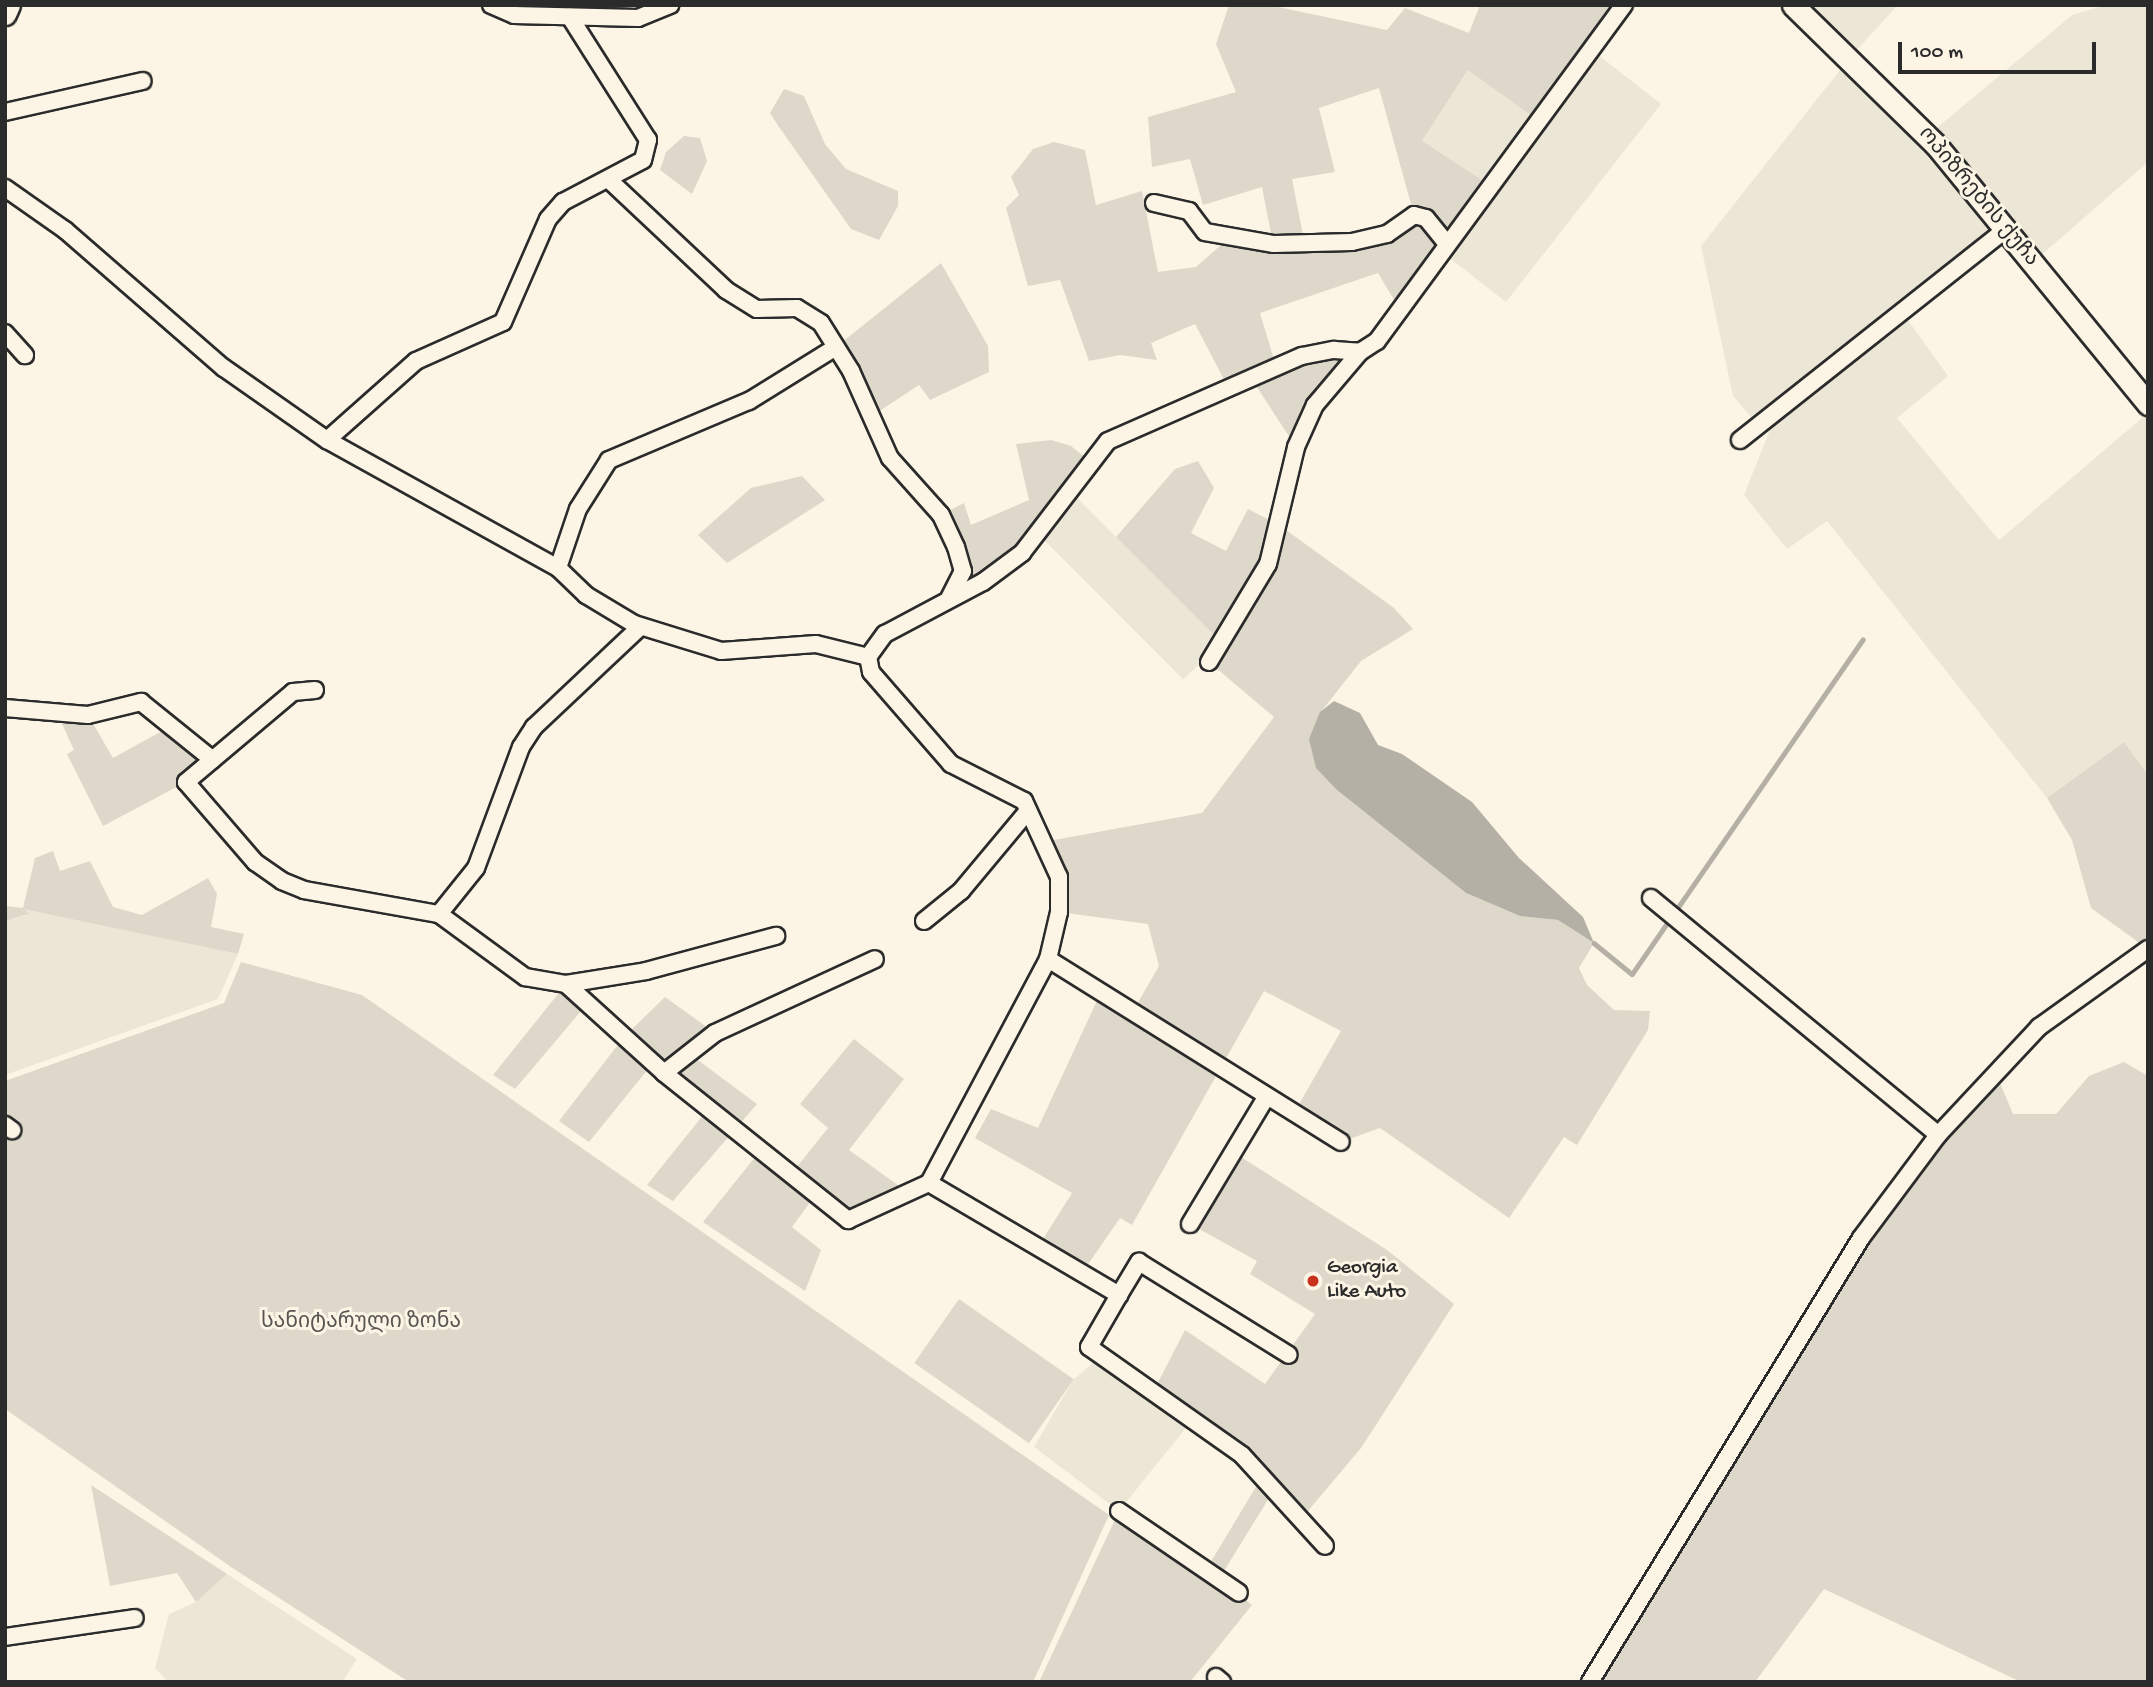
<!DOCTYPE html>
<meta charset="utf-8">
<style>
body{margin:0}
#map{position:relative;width:2153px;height:1687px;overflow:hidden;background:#fcf5e5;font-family:"Gochi Hand","Noto Sans Georgian",sans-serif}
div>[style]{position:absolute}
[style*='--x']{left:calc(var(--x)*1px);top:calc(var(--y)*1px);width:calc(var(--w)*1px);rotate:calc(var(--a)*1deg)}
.built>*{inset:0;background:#ece6d7;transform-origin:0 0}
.green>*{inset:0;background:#ded8ca;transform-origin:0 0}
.water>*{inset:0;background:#b4b0a5}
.stream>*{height:4.5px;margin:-2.25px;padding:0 2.25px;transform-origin:2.25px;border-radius:2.25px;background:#b4b0a5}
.roads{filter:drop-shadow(2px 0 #2b2b2b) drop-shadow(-2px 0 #2b2b2b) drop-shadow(0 2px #2b2b2b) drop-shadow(0 -2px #2b2b2b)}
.street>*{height:16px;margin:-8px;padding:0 8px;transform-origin:8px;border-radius:8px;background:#fcf5e5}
.secondary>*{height:21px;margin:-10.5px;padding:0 10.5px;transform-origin:10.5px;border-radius:10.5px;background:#fcf5e5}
.dots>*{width:19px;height:19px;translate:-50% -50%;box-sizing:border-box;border:4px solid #fcf5e5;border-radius:50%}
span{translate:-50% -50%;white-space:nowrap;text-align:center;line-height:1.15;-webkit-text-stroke:6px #fcf5e5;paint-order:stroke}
.street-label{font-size:21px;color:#2b2b2b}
.poi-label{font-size:21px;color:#2b2b2b}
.left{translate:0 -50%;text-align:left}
.park-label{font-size:21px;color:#585653}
.frame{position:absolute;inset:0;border:7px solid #2b2b2b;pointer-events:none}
.scale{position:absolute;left:1898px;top:42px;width:198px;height:32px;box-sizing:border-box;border:4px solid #2b2b2b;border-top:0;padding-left:9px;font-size:21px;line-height:24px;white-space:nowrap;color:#2b2b2b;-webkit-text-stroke:5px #fcf5e5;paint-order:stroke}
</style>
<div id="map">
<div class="built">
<i style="clip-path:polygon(1788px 5px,1898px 5px,1853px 54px)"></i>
<i style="clip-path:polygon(2106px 5px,2148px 5px,2148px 162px,2031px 264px,2004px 231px,1902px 312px,1948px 376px,1897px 418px,1999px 540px,2148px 413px,2148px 775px,2124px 742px,2047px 798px,1827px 521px,1787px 549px,1744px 495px,1777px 412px,1758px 425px,1733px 396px,1701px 246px,1844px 65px,2000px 226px,1933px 131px,2072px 15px)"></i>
<i style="clip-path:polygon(1592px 50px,1661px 104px,1506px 302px,1442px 252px,1422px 141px,1469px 69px)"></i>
<i style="left:1071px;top:492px;width:212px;height:53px;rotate:45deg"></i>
<i style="clip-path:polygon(23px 908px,238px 954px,218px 999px,5px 1075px,5px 921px,28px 915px)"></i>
<i style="clip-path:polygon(1101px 1356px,1193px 1419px,1119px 1511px,1034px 1447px,1073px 1380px)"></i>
<i style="clip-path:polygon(227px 1574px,357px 1659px,342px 1682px,168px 1682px,155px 1668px,169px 1614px,196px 1602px)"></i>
</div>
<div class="green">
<i style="clip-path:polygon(evenodd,1229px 5px,1269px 5px,1387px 30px,1405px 8px,1469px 33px,1480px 5px,1624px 5px,1539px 121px,1468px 70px,1422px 141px,1491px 186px,1402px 313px,1378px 273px,1260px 313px,1276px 366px,1360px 352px,1296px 447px,1251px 378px,1229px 389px,1195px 324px,1151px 343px,1157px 360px,1120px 355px,1089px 361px,1060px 280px,1028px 286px,1006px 208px,1019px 195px,1011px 177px,1033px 149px,1054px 142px,1085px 150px,1096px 205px,1142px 191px,1158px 272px,1196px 267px,1230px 237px,1273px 244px,1262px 187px,1203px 205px,1190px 159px,1152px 167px,1148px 117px,1236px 92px,1216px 44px,1229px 5px,1379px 88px,1414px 215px,1352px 242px,1305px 245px,1292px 179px,1335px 172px,1319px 108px,1379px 88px)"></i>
<i style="clip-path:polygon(784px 89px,804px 96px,825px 144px,846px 169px,898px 191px,898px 206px,879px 240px,851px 229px,779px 127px,770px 113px)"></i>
<i style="clip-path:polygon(684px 136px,700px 138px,707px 161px,692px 194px,660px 170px,666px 152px)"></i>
<i style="clip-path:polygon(941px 263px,988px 346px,989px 372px,930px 400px,919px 385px,872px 416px,836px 347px)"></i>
<i style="clip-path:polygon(1051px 440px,1071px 446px,1091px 462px,1022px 553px,961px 592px,963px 571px,941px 515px,964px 503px,971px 525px,1029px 500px,1016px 444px)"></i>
<i style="clip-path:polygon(1198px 461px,1214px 488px,1191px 533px,1226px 551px,1248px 509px,1279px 525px,1394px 608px,1413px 629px,1361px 661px,1320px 713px,1337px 790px,1466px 893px,1520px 916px,1558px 920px,1594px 943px,1579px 968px,1587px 985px,1614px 1010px,1650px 1011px,1648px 1030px,1577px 1145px,1564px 1137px,1509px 1218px,1380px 1128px,1341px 1142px,1294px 1113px,1341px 1031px,1264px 991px,1132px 1225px,1120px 1218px,1082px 1273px,1038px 1247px,1072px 1193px,975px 1138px,991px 1109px,1038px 1128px,1101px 992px,1133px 1011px,1159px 966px,1148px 924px,1059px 912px,1043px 842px,1202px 813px,1274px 717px,1209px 662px,1221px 642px,1116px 537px,1175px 469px)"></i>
<i style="clip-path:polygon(802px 476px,825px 500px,727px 563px,698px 535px,751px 488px)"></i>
<i style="clip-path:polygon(57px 713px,88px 715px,113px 758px,173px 725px,213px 760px,186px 782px,103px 826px,67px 754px,74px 750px)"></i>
<i style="clip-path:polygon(2124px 742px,2148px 775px,2148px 949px,2091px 908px,2072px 840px,2047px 798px)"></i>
<i style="clip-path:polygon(53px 851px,60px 871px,90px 861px,113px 907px,142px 915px,208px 878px,217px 894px,211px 927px,244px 934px,238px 954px,24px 909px,29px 914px,5px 921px,5px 906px,23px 908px,35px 858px)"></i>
<i style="clip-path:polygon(241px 962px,362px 995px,1109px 1515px,1033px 1682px,409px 1682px,231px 1567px,5px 1409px,5px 1081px,224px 1003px)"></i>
<i style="clip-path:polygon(566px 984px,587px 1004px,515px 1089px,493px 1075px)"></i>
<i style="clip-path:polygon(665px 997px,715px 1033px,691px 1055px,757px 1104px,673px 1201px,647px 1185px,708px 1109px,653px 1063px,589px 1142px,559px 1121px,624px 1037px)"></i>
<i style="clip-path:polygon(854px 1039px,904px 1079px,849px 1150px,909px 1193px,852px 1215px,796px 1168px,828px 1128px,800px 1104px)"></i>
<i style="clip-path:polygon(2124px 1062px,2148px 1076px,2148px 1682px,2021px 1682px,1824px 1589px,1755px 1682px,1590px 1682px,1861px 1238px,1995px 1071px,2013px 1114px,2056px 1114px,2089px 1076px)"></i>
<i style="clip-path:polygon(760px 1151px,814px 1197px,792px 1227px,821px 1250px,805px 1291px,703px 1222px)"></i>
<i style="clip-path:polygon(1233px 1152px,1387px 1250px,1454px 1304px,1361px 1448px,1307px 1512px,1300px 1518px,1274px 1490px,1219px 1579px,1252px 1605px,1190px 1682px,1039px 1682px,1119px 1511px,1206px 1570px,1263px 1475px,1153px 1392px,1185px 1330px,1265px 1384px,1315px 1314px,1250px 1274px,1257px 1261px,1190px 1224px)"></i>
<i style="left:959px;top:1299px;width:140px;height:78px;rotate:35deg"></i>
<i style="clip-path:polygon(91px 1485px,227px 1574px,196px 1602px,177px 1573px,110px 1586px)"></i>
</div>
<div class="water">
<i style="clip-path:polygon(1334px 701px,1360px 713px,1378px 745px,1402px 754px,1472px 802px,1519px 858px,1583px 917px,1594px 943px,1558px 920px,1520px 916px,1466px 893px,1337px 790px,1316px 768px,1309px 739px,1320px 712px)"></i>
</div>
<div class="stream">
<i style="--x:1594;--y:943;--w:49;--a:39.2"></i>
<i style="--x:1632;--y:974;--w:406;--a:-55.4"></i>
</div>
<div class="roads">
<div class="street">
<i style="--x:491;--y:5;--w:25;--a:23"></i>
<i style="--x:514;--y:15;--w:124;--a:1.4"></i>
<i style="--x:638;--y:18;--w:35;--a:-22"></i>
<i style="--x:5;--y:112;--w:141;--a:-12.7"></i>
<i style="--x:608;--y:179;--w:162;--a:43.2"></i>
<i style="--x:726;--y:290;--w:36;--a:32"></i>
<i style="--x:757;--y:309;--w:40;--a:-1.4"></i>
<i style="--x:797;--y:308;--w:28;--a:32"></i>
<i style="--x:821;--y:323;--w:57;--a:58"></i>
<i style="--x:851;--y:371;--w:95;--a:65.9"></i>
<i style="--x:890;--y:458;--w:76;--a:48.2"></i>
<i style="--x:941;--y:515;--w:35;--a:65"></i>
<i style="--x:956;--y:547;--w:25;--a:74"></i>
<i style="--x:963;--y:571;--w:30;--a:117"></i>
<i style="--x:5;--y:188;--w:73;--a:35"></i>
<i style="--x:65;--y:230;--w:211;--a:41"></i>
<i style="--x:224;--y:368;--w:126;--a:35"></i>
<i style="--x:327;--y:440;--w:264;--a:29"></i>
<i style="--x:558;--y:568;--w:39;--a:44"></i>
<i style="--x:586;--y:595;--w:56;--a:31.1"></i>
<i style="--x:634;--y:624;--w:91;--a:17.2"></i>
<i style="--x:721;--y:651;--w:95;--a:-4.2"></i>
<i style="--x:816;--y:644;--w:54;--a:14"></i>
<i style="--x:1154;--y:203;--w:36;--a:13"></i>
<i style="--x:1189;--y:211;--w:26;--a:53"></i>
<i style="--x:1205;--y:232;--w:70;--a:9.9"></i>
<i style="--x:1274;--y:244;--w:78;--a:-1.5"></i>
<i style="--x:1352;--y:242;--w:36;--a:-13"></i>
<i style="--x:1387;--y:234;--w:33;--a:-35"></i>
<i style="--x:1414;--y:215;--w:12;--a:14"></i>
<i style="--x:1426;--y:218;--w:33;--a:51"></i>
<i style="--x:5;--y:333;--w:30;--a:48"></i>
<i style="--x:327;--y:440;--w:119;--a:-41.6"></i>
<i style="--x:416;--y:361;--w:95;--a:-24.1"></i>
<i style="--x:503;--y:322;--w:112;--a:-66.4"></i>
<i style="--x:548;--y:219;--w:23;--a:-49"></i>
<i style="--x:563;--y:202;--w:90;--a:-27.7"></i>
<i style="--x:643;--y:160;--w:21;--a:-76"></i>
<i style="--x:648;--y:140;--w:146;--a:-122.4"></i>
<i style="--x:1740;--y:440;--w:337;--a:-38.4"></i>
<i style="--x:558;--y:568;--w:62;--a:-71.3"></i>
<i style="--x:578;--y:509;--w:58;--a:-57.7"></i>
<i style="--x:609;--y:460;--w:152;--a:-22.9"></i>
<i style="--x:749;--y:401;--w:102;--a:-31.8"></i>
<i style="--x:868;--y:657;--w:29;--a:-54"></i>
<i style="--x:885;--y:634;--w:111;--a:-28"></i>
<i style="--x:983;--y:582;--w:49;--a:-36.6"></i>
<i style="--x:1022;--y:553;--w:141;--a:-52.5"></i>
<i style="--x:1108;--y:441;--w:212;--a:-23.7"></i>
<i style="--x:1302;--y:356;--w:33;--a:-11"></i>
<i style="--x:1334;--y:350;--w:26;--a:4"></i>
<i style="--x:1360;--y:352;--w:20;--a:-33"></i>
<i style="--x:1377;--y:341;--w:417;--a:-53.7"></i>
<i style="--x:1209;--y:662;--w:114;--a:-59"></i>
<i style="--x:1268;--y:564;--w:120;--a:-76.5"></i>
<i style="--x:1296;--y:447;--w:46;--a:-65.7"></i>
<i style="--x:1315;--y:405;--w:70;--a:-49.7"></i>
<i style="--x:315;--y:690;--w:22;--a:175"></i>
<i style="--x:293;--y:692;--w:140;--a:139.9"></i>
<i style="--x:186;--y:782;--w:106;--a:49.2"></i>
<i style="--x:255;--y:862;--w:33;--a:35"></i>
<i style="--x:282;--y:881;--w:24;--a:22"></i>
<i style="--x:304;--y:890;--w:137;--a:10.1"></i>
<i style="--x:439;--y:914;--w:59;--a:-51.2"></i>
<i style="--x:476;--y:868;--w:129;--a:-69.6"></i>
<i style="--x:521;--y:747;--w:24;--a:-57"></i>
<i style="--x:534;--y:727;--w:146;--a:-43.3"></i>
<i style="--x:5;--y:708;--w:83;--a:4.8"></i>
<i style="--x:88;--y:715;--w:55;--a:-13.8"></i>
<i style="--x:141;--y:702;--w:92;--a:38.9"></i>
<i style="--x:1651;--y:898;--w:372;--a:39.5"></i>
<i style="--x:439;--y:914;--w:107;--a:36.2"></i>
<i style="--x:525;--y:977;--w:42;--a:9.7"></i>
<i style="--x:566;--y:984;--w:81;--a:-9.2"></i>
<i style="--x:646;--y:971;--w:135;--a:-15.1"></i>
<i style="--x:924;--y:921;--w:48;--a:-39"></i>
<i style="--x:961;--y:891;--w:103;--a:-50.1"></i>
<i style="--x:1048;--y:959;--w:345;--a:32"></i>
<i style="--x:566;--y:984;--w:132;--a:42.2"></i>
<i style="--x:664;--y:1073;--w:65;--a:-38.1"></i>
<i style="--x:715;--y:1033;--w:176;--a:-24.8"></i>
<i style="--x:664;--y:1073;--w:236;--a:38.6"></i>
<i style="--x:848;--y:1220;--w:89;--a:-24.6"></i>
<i style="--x:929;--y:1183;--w:254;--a:-62"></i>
<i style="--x:1048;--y:959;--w:48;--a:-76.8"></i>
<i style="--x:1059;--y:912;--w:35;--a:-90"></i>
<i style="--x:1059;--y:877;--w:84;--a:-114.7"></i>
<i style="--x:1024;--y:801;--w:82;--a:-153.1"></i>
<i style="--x:951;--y:764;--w:122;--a:-131"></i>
<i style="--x:871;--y:672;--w:15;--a:-101"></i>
<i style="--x:5;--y:1125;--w:9;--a:36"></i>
<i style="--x:929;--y:1183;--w:221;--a:30.5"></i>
<i style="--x:1119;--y:1295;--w:39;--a:-59"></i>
<i style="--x:1139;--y:1262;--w:176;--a:31.8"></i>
<i style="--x:1190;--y:1224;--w:149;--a:-59"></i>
<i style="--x:1119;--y:1295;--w:60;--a:120"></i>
<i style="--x:1089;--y:1347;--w:187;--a:35.2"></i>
<i style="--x:1242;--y:1455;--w:123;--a:47.6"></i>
<i style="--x:1119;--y:1511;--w:145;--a:34.3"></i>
<i style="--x:5;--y:1637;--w:131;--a:-8.3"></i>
<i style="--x:1216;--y:1677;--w:8;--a:40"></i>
<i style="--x:1590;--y:1682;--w:520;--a:-58.6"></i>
<i style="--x:1861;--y:1238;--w:129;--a:-53.2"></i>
<i style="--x:1938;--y:1135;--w:148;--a:-46.9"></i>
<i style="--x:2039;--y:1027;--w:134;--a:-35.6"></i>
</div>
<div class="secondary">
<i style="--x:1793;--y:5;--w:200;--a:44.4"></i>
<i style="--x:1936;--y:145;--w:335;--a:50.7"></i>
<i style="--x:5;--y:14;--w:10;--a:-66"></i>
</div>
</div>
<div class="dots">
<i style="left:1313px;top:1281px;background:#c8321e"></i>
</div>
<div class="street-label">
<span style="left:1977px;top:198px;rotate:50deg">ოპიზრების ქუჩა</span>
</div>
<div class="poi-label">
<span class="left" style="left:1327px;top:1281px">Georgia<br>Like Auto</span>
</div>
<div class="park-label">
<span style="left:361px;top:1324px">სანიტარული ზონა</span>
</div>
<div class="frame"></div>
<div class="scale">100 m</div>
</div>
